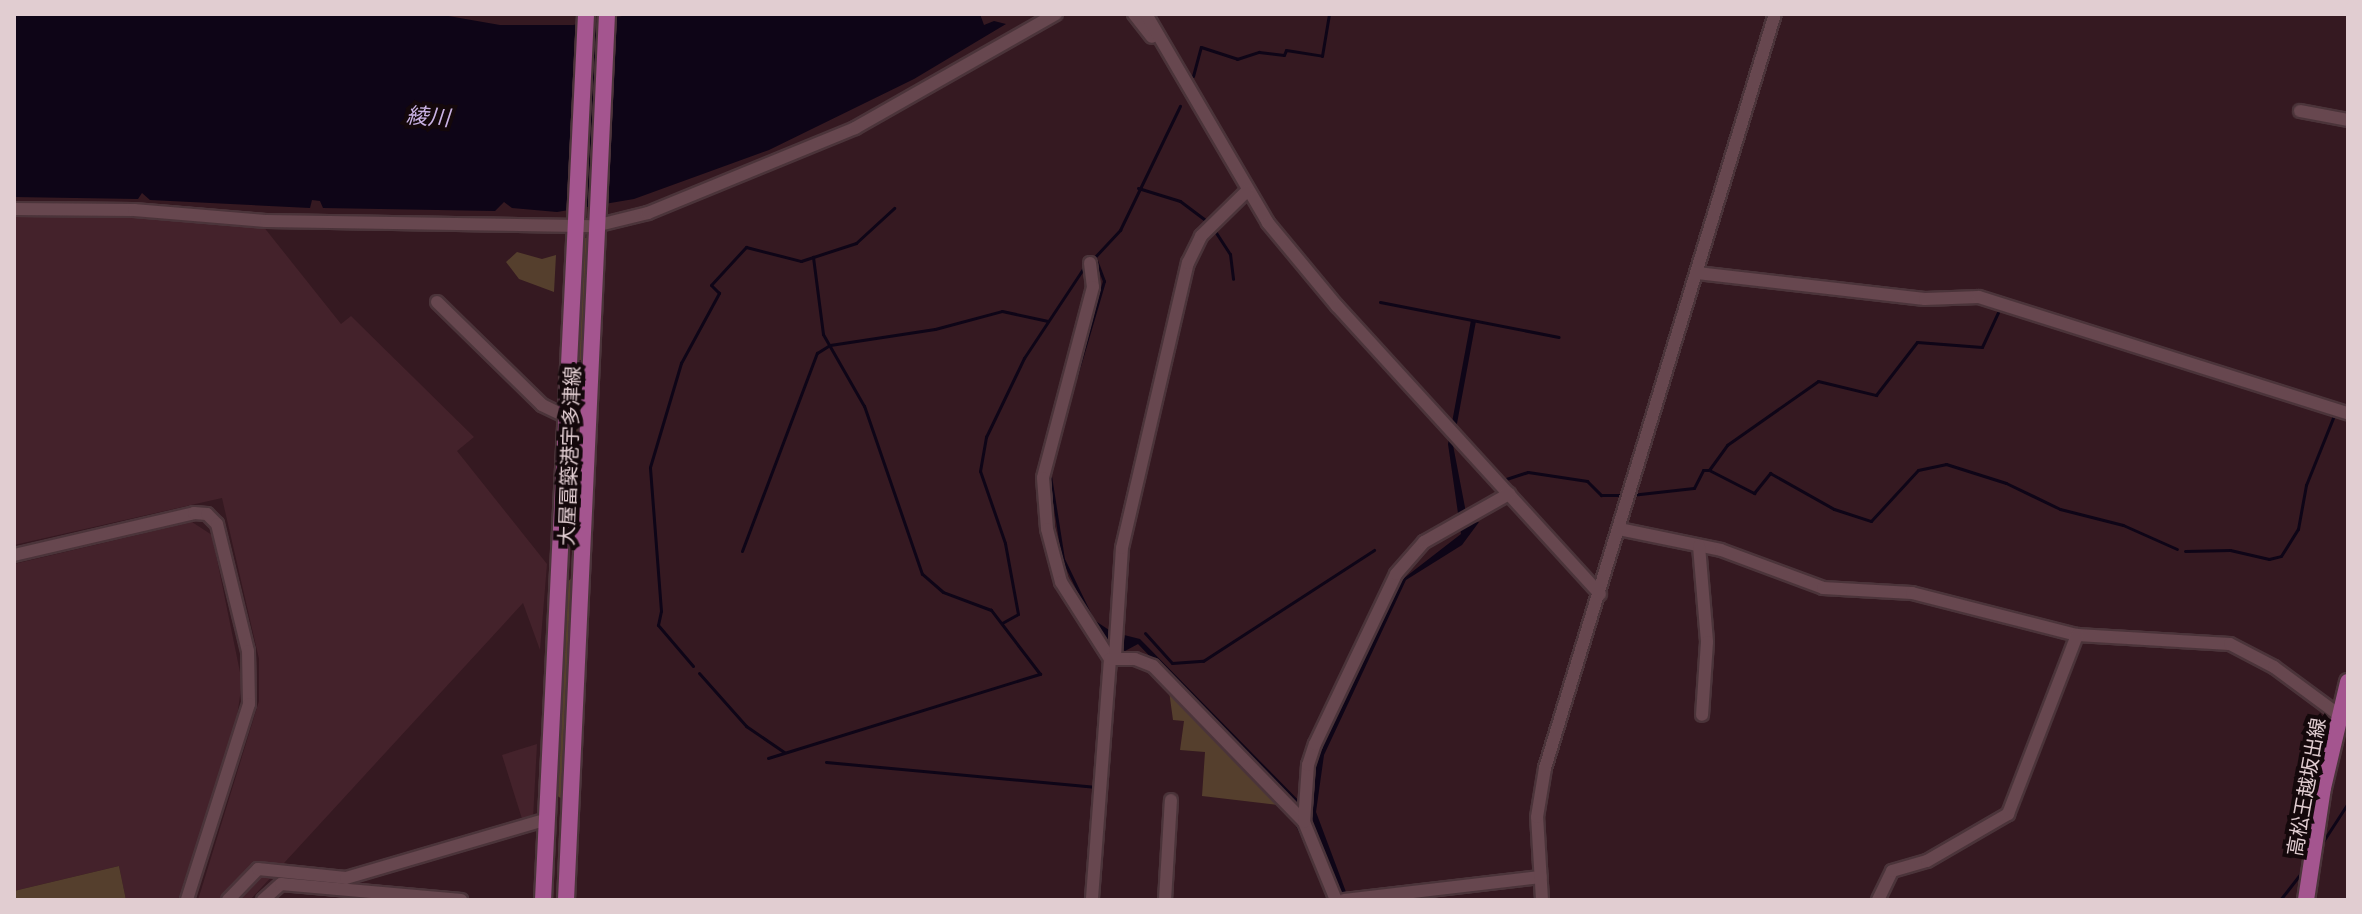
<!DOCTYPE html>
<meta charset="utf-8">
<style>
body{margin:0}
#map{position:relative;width:2362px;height:914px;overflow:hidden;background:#351921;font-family:"Asap Condensed","Noto Sans JP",sans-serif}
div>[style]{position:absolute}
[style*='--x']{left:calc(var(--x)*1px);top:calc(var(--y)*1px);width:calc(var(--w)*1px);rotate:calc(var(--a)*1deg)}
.built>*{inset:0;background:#44222b}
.green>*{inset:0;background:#553f2d;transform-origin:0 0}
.water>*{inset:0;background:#0e0517}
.stream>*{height:3px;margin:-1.5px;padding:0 1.5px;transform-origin:1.5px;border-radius:1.5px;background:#0e0517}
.roads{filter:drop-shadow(2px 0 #4b343a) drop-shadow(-2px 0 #4b343a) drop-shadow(0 2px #4b343a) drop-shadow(0 -2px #4b343a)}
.minor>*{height:12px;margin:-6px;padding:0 6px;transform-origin:6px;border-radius:6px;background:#67474f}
.major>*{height:16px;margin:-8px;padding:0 8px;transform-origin:8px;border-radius:8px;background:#a4558f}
span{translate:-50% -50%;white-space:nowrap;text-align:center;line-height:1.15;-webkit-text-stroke:8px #14080b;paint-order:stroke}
.street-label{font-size:20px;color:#e1cdd1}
.water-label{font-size:22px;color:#cab3e4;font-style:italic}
.frame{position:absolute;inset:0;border:16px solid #e1cdd1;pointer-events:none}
</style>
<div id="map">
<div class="built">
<i style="clip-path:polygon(14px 213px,259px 221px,341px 324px,351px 316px,474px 437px,457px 451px,547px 564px,540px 650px,523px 603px,250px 900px,198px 900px,259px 701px,259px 659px,222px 498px,14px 545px)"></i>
<i style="clip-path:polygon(192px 522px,212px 535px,242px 682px,236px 724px,178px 900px,126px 900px,119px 866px,14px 891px,14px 564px)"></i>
<i style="clip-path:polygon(537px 744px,533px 819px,523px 822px,502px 755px)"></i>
</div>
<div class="green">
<i style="left:578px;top:238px;width:13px;height:122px"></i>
<i style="clip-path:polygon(517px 252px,542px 259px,556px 255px,554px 292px,519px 279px,506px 262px)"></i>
<i style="left:574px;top:394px;width:12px;height:140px"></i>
<i style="clip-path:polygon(572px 578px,575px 579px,563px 800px,555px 794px,567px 582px)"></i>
<i style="clip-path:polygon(1169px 691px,1279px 802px,1278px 805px,1202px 796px,1205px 752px,1180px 750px,1184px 721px,1173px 720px)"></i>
<i style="clip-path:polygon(119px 866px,126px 900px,14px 900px,14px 891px)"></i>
</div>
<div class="water">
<i style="clip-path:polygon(14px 14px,437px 14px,500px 25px,573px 25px,633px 14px,980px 14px,984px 25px,994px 21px,1006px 24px,914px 79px,769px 150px,634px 199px,557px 212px,512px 208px,504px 202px,495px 211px,323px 208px,320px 201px,312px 200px,310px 208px,150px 200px,142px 193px,138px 199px,14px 197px)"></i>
<i style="clip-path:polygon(1471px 320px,1476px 321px,1453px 445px,1468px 523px,1479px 522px,1462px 545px,1406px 580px,1324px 755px,1316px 812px,1349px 900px,1341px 900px,1311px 824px,1138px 644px,1125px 651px,1109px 646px,1088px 616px,1112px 632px,1140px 639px,1308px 810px,1317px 751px,1399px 582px,1461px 534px,1448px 444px)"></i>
</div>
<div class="stream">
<i style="--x:1193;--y:76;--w:30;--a:-75"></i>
<i style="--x:1201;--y:47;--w:38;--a:18"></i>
<i style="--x:1237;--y:59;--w:23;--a:-18"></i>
<i style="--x:1259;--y:52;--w:25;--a:7"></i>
<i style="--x:1284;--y:55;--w:5;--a:-68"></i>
<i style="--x:1286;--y:50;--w:36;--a:9"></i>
<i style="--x:1322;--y:56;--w:43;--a:-80.5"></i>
<i style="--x:1138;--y:188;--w:44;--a:17.2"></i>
<i style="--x:1180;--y:201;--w:35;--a:37"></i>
<i style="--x:1213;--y:228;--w:31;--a:57"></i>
<i style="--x:1230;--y:254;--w:25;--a:83"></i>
<i style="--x:1093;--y:259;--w:40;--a:-47"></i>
<i style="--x:1120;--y:230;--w:138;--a:-64.2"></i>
<i style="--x:1380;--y:302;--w:182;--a:11.1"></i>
<i style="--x:1076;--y:376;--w:99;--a:-73.6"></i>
<i style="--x:1104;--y:281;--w:25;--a:-111"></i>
<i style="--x:1709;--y:470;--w:51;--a:27.1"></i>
<i style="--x:1754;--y:493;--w:26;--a:-51"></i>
<i style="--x:1770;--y:473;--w:73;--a:29.4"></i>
<i style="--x:1834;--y:509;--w:39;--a:18"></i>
<i style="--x:1871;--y:521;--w:69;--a:-47.3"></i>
<i style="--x:1918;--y:470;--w:29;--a:-12"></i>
<i style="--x:1946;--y:464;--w:63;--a:17.6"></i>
<i style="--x:2006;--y:483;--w:60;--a:25.7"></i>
<i style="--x:2060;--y:509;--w:65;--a:14.3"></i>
<i style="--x:2123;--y:525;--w:59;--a:24"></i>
<i style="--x:1050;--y:476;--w:84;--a:81.1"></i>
<i style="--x:1063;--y:559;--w:64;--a:64.2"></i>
<i style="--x:1503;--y:480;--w:26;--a:-18"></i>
<i style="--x:1528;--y:472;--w:60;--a:8.7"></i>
<i style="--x:1587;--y:481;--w:20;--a:45"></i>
<i style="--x:1601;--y:495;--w:22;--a:0"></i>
<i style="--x:1631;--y:495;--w:63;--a:-6.3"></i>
<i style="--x:1694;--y:488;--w:20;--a:-63"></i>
<i style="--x:1703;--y:470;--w:6;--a:0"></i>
<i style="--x:1709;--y:470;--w:31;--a:-54"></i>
<i style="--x:1727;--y:445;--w:111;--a:-35.1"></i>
<i style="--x:1818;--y:381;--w:60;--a:13.6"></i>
<i style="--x:1876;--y:395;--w:67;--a:-52.3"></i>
<i style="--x:1917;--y:342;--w:65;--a:4.4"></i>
<i style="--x:1982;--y:347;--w:43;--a:-65.2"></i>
<i style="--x:742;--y:551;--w:212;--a:-69.3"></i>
<i style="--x:817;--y:353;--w:15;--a:-32"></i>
<i style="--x:830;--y:345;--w:106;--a:-8.7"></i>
<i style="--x:935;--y:329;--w:69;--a:-15"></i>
<i style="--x:1002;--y:311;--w:47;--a:12.3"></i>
<i style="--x:2185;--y:551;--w:45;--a:-1.3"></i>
<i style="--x:2230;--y:550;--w:40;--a:13"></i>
<i style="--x:2269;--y:559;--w:12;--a:-14"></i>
<i style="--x:2281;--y:556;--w:32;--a:-58"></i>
<i style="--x:2298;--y:529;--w:45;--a:-79.7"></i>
<i style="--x:2306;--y:485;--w:78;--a:-68.1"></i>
<i style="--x:1002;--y:623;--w:18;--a:-29"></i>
<i style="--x:1018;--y:614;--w:72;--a:-100.4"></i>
<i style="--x:1005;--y:543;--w:76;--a:-109.1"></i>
<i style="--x:980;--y:471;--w:35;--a:-80"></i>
<i style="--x:986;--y:437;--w:88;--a:-64.3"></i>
<i style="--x:1024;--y:358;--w:110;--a:-56.5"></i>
<i style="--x:1145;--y:633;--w:40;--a:48"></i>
<i style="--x:1172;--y:663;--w:31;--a:-4"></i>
<i style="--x:1203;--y:661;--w:204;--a:-33"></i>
<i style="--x:693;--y:666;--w:54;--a:-130.5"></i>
<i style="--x:658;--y:625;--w:14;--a:-78"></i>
<i style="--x:661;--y:611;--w:144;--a:-94.4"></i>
<i style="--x:650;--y:467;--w:109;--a:-73.4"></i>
<i style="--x:681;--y:363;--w:80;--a:-61.5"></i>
<i style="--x:719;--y:293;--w:11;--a:-135"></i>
<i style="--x:711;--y:285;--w:52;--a:-47.4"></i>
<i style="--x:746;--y:247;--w:57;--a:14.3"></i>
<i style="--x:801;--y:261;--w:58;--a:-18.1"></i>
<i style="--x:856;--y:243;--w:52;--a:-42.6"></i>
<i style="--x:699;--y:673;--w:71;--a:48.4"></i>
<i style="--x:746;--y:726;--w:46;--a:34.4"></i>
<i style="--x:768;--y:758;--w:285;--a:-17.2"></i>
<i style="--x:1040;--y:674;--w:81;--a:-127.4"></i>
<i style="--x:991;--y:610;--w:51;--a:-159.4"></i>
<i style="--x:943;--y:592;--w:28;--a:-139"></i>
<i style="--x:922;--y:574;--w:178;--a:-109"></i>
<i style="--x:864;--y:406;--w:83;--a:-119.7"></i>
<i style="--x:823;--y:334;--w:78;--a:-97.4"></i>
<i style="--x:826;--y:762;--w:269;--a:5.3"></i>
<i style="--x:1287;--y:814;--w:13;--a:45"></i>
<i style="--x:1296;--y:823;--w:63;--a:65.5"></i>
<i style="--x:2322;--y:843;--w:48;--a:-57"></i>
<i style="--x:2280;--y:900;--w:39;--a:-52"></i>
</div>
<div class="roads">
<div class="minor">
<i style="--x:1134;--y:14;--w:29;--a:52"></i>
<i style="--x:1146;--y:14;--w:242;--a:59.7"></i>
<i style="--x:1268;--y:223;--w:108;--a:50.3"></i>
<i style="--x:1337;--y:306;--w:390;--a:47.6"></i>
<i style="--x:2300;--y:111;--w:49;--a:10.6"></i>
<i style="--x:14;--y:209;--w:120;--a:0.5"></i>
<i style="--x:134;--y:210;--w:132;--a:4.8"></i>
<i style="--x:266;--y:221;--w:329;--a:0.9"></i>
<i style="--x:595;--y:226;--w:55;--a:-13.8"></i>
<i style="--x:648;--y:213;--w:224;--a:-22.3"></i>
<i style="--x:855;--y:128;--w:231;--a:-29.6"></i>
<i style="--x:1090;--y:263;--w:24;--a:83"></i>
<i style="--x:1093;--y:287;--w:197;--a:104.7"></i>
<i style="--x:1043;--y:478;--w:51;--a:85.5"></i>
<i style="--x:1047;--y:529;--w:55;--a:75.2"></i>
<i style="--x:1061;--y:582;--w:91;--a:57.5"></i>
<i style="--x:1110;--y:659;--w:242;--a:94.3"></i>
<i style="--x:1697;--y:273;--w:229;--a:6.5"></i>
<i style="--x:1925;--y:299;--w:54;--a:-2.1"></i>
<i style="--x:1979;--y:297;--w:387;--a:17.5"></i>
<i style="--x:437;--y:302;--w:147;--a:44.4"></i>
<i style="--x:542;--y:405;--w:25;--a:26"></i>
<i style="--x:1619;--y:529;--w:104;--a:11.6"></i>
<i style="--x:1721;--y:550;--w:109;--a:20.4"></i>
<i style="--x:1823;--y:588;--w:89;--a:3.2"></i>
<i style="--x:1912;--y:593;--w:170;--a:14.3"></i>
<i style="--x:2077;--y:635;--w:153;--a:3.4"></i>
<i style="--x:2230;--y:644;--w:50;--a:27.6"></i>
<i style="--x:2274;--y:667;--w:81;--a:36.4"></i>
<i style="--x:1699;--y:546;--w:96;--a:85.2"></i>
<i style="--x:1707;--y:642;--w:73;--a:93.9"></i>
<i style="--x:14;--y:555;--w:185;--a:-13.1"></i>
<i style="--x:194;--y:513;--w:13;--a:4"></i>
<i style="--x:207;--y:514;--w:14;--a:45"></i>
<i style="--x:217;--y:524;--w:131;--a:76.3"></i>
<i style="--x:248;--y:651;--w:53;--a:88.9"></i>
<i style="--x:249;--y:704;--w:206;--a:107.6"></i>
<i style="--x:1115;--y:656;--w:108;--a:-86.3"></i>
<i style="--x:1122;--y:548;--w:293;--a:-77"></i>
<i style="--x:1188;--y:263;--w:30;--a:-64"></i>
<i style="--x:1201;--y:236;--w:64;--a:-44.4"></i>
<i style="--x:1110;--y:659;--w:25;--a:0"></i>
<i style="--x:1135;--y:659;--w:19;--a:21"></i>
<i style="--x:1153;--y:666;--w:217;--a:45.9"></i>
<i style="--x:1304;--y:822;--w:84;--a:67.7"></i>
<i style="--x:1304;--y:822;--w:57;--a:-86"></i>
<i style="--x:1308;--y:765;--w:22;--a:-72"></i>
<i style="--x:1315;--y:744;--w:188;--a:-64.5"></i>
<i style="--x:1396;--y:574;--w:43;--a:-48.8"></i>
<i style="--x:1424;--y:542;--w:98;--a:-29.5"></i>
<i style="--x:228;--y:900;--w:43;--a:-45.9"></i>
<i style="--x:258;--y:869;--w:88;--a:5.8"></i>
<i style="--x:346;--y:878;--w:210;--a:-16.3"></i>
<i style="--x:263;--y:900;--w:24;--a:-42"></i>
<i style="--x:281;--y:884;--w:181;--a:5.1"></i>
<i style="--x:1165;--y:900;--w:100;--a:-86.6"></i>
<i style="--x:1344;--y:900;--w:198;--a:-6.7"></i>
<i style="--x:1542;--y:900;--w:83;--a:-93.4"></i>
<i style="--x:1537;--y:817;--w:50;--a:-80.7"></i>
<i style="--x:1545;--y:768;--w:788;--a:-73.04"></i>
<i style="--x:1878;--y:900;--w:32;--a:-64"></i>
<i style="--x:1892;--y:871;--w:36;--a:-16"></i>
<i style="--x:1927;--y:861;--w:94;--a:-30.1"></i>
<i style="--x:2008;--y:814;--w:192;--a:-68.9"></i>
</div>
<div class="major">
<i style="--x:543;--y:900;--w:887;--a:-87.22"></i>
<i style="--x:566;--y:900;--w:887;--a:-87.35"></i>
<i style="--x:2306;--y:900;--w:113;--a:-81.4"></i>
<i style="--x:2323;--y:788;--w:109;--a:-76.7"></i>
</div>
</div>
<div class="street-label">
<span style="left:569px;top:456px;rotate:-88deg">大屋冨築港宇多津線</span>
<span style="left:2306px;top:787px;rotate:-80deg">高松王越坂出線</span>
</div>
<div class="water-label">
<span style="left:428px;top:117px;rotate:4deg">綾川</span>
</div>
<div class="frame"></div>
</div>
